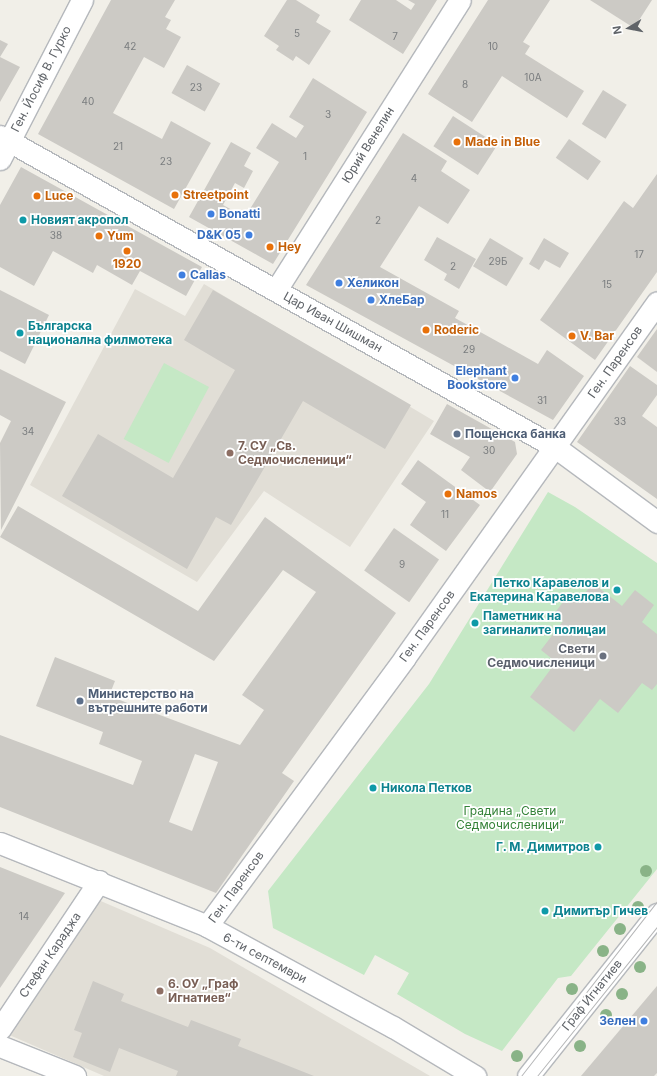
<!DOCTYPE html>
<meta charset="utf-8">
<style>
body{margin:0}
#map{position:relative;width:657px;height:1076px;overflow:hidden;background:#f1efe8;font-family:Inter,sans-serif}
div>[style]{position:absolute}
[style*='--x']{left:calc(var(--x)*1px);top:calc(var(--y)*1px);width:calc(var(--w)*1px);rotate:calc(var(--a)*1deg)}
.education>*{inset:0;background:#e1ded6}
.green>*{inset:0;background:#c5e8c5;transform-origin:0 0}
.building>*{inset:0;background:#cccac5;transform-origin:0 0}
.roads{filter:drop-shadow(1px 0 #b5b8bc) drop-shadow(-1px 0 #b5b8bc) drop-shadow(0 1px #b5b8bc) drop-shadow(0 -1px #b5b8bc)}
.street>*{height:21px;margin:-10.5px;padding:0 10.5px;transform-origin:10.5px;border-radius:10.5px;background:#fff}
.tram>*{height:1px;margin:-0.5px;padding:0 0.5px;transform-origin:0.5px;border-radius:0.5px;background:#b6b7b8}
.trees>*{width:12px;height:12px;margin:-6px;border-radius:50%;background:#89b387}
.dots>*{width:11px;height:11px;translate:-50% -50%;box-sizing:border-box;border:2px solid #fff;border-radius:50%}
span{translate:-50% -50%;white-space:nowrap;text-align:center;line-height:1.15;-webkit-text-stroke:3.5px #fff;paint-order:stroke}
.number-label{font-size:10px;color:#7a7d7f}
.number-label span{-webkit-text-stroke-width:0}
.street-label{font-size:12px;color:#5f6368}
.food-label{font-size:12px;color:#c56008;font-weight:700}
.left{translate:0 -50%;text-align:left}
.shop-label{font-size:12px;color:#366cbe;font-weight:700}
.right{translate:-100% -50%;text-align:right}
.culture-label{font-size:12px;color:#0d838f;font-weight:700}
.service-label{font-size:12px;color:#4e5e75;font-weight:700}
.education-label{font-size:12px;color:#785e54;font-weight:700}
.worship-label{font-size:12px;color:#5b616d;font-weight:700}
.park-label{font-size:12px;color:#348238}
.north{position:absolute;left:609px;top:8px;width:40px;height:40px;-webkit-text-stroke:3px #fff;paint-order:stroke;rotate:260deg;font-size:11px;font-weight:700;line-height:16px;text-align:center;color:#5f6368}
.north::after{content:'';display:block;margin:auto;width:14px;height:18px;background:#5f6368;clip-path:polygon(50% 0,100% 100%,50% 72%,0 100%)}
</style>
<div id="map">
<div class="education">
<i style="clip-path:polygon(204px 284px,434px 421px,350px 547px,264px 491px,197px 582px,30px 485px,135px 289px,185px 316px)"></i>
<i style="clip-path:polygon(96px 899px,210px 948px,430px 1076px,104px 1076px,7px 1034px)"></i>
</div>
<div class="green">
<i style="left:164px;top:363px;width:51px;height:86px;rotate:28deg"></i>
<i style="clip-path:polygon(548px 492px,575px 507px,657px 563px,657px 869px,571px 976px,558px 978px,502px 1051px,465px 1034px,397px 994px,409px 973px,375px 955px,364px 975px,273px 928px,268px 891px,429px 684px)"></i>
</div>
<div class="building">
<i style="clip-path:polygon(111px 0,175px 0,165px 17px,171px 20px,166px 29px,181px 37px,164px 68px,144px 57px,113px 113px,162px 139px,171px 121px,211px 143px,174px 209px,38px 134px)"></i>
<i style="clip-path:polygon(287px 0,296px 0,320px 15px,316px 22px,331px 31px,309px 65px,296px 56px,293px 61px,276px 50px,279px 46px,264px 36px)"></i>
<i style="clip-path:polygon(361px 0,396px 0,411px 10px,415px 4px,408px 0,437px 0,403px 54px,349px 20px)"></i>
<i style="clip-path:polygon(488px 0,550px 0,523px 42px,530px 46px,525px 54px,584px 91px,567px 118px,502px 76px,472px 122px,428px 94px)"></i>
<i style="clip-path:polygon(590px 0,652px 0,634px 28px)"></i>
<i style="clip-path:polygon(0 40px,8px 44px,0 57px,20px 67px,0 102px)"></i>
<i style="left:187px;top:65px;width:38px;height:32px;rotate:29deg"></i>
<i style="clip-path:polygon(313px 78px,367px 112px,273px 264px,189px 217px,231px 142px,251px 153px,244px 166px,253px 171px,244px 188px,235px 183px,223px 205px,245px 217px,279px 162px,256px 148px,272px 123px,296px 138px,304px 126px,289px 117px)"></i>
<i style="left:603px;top:90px;width:28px;height:40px;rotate:32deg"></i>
<i style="left:453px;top:116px;width:53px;height:36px;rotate:33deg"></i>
<i style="clip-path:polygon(403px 133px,447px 161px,441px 171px,470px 190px,448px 224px,419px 206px,380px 267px,459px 311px,455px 318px,538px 364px,547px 350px,584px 376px,553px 420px,306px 285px)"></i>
<i style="left:569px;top:139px;width:39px;height:23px;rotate:35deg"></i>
<i style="clip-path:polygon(21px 167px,202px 267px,186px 296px,140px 271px,132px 285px,97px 265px,93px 273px,53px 251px,34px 286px,0 267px,0 205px)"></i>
<i style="clip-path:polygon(657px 174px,657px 272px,595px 360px,540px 320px,624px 201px,633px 208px)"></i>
<i style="clip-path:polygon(437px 237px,476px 259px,459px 289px,444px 280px,447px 274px,424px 260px)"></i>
<i style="left:490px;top:238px;width:39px;height:33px;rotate:31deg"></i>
<i style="clip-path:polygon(544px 238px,569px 253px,560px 268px,545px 260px,539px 270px,529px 264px)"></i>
<i style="clip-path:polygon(0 290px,49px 315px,25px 364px,0 351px)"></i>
<i style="clip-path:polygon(213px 290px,411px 405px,385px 449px,303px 401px,231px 525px,216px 517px,187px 569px,62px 496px,98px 434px,173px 478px,235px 370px,184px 340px)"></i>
<i style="clip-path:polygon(657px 329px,657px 372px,637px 357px)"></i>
<i style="clip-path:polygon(630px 366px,657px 385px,657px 395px,642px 416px,657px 427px,657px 499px,577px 442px)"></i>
<i style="clip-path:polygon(0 369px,66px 402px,1px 530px,0 443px,11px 421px,0 415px)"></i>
<i style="clip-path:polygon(447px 404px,515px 442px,517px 454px,490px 492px,461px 470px,470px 457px,430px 434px)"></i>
<i style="clip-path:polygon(418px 460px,480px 505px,446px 551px,410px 525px,426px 502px,401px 484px)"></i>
<i style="clip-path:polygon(evenodd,18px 506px,198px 611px,265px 517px,396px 613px,282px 773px,294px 781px,216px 893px,0 807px,0 735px,133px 785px,142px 761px,99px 744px,103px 732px,36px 706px,55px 657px,115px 681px,109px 696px,240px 745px,264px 710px,242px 695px,316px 592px,283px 570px,214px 661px,0 537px,18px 506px,195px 754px,218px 762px,192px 831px,169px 822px,195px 754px)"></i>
<i style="left:394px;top:528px;width:55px;height:52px;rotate:35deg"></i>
<i style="clip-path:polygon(593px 583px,622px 606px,635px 590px,654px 605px,642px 622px,657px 634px,657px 684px,652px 690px,642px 683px,618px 713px,600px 699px,574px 732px,530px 697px,556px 662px,541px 650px,563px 621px,554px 614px,569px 594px,578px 602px)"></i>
<i style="clip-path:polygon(0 867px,65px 893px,0 988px)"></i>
<i style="clip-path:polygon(93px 981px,124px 994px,121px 1001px,188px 1027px,191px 1020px,241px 1039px,238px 1046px,314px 1076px,176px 1076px,178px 1071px,119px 1048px,110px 1072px,73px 1057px,82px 1033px,74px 1030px)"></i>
<i style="clip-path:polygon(657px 986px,657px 1073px,654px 1076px,581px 1076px)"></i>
</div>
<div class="roads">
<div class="street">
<i style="--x:0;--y:136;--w:636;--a:29.26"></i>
<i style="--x:555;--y:447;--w:127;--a:36.3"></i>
<i style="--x:0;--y:159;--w:179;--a:-62.7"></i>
<i style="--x:276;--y:290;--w:343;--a:-57.6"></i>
<i style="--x:0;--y:843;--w:223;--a:21.8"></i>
<i style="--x:207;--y:926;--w:212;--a:28.5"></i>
<i style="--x:393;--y:1027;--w:96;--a:30.9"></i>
<i style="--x:207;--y:926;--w:334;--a:-53.6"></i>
<i style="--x:405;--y:657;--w:435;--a:-54.6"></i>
<i style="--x:0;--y:1029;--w:178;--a:-56.2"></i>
<i style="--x:0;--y:1046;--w:81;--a:21.8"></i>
<i style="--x:528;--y:1076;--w:207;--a:-51.5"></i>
</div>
</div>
<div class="tram">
<i style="--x:521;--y:1076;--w:222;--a:-52.1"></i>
<i style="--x:537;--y:1076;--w:191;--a:-51.2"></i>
</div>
<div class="trees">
<i style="left:646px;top:871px"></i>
<i style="left:638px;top:907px"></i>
<i style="left:620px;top:929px"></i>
<i style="left:603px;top:951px"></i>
<i style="left:640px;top:967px"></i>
<i style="left:572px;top:989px"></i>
<i style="left:622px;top:994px"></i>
<i style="left:606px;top:1015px"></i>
<i style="left:580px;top:1046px"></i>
<i style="left:517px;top:1056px"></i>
</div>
<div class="dots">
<i style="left:457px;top:142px;background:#e8710a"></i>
<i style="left:175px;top:195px;background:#e8710a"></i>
<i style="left:37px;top:196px;background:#e8710a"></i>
<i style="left:211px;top:214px;background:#3f7fe0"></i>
<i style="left:23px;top:220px;background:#0f9aa8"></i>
<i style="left:249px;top:235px;background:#3f7fe0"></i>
<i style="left:99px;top:236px;background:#e8710a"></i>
<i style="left:270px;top:247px;background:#e8710a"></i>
<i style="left:127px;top:251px;background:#e8710a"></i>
<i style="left:182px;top:275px;background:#3f7fe0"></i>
<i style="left:339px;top:283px;background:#3f7fe0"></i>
<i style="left:371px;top:300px;background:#3f7fe0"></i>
<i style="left:426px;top:330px;background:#e8710a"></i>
<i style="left:20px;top:333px;background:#0f9aa8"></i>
<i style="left:572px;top:336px;background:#e8710a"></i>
<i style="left:515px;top:378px;background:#3f7fe0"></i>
<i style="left:457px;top:434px;background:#5c6f8a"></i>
<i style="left:230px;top:453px;background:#8d6e63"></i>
<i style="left:448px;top:494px;background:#e8710a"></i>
<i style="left:617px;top:590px;background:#0f9aa8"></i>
<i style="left:475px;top:623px;background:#0f9aa8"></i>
<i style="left:603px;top:656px;background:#6b7280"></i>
<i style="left:80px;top:701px;background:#5c6f8a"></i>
<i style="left:373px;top:788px;background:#0f9aa8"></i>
<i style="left:598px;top:847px;background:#0f9aa8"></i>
<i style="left:545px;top:911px;background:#0f9aa8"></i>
<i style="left:160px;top:991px;background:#8d6e63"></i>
<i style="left:644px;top:1021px;background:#3f7fe0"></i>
</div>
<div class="number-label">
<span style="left:297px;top:34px">5</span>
<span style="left:395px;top:37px">7</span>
<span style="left:130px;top:47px">42</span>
<span style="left:493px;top:47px">10</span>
<span style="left:533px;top:78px">10А</span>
<span style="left:465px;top:85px">8</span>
<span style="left:196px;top:88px">23</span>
<span style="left:88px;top:102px">40</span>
<span style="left:328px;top:115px">3</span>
<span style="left:118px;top:147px">21</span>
<span style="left:305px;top:157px">1</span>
<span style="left:166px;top:162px">23</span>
<span style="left:414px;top:179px">4</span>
<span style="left:378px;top:221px">2</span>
<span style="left:56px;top:236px">38</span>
<span style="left:639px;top:255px">17</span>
<span style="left:498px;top:262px">29Б</span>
<span style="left:453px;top:267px">2</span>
<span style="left:607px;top:285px">15</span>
<span style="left:469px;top:350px">29</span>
<span style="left:542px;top:401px">31</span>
<span style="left:620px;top:422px">33</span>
<span style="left:28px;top:432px">34</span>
<span style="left:489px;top:451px">30</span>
<span style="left:445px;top:515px">11</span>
<span style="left:402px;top:565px">9</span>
<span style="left:24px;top:917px">14</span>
</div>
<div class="street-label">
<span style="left:41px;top:79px;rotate:-63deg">Ген. Йосиф В. Гурко</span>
<span style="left:368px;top:145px;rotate:-58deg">Юрий Венелин</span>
<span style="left:333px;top:322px;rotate:29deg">Цар Иван Шишман</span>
<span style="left:615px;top:362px;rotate:-55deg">Ген. Паренсов</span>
<span style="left:427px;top:626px;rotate:-54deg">Ген. Паренсов</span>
<span style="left:236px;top:887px;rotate:-54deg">Ген. Паренсов</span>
<span style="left:50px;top:955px;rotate:-56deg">Стефан Караджа</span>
<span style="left:265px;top:958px;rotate:28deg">6-ти септември</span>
<span style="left:592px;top:995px;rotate:-51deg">Граф Игнатиев</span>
</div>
<div class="food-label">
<span class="left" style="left:465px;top:142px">Made in Blue</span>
<span class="left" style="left:183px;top:195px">Streetpoint</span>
<span class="left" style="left:45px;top:196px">Luce</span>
<span class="left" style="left:107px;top:236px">Yum</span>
<span class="left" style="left:278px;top:247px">Hey</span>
<span style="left:127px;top:264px">1920</span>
<span class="left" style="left:434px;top:330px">Roderic</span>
<span class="left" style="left:580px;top:336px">V. Bar</span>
<span class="left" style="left:456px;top:494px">Namos</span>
</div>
<div class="shop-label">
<span class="left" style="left:219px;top:214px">Bonatti</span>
<span class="right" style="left:241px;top:235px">D&amp;K 05</span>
<span class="left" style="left:190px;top:275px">Callas</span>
<span class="left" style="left:347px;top:283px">Хеликон</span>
<span class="left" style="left:379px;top:300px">ХлеБар</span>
<span class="right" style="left:507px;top:378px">Elephant<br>Bookstore</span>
<span class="right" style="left:636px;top:1021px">Зелен</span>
</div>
<div class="culture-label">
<span class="left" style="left:31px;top:220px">Новият акропол</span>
<span class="left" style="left:28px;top:333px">Българска<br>национална филмотека</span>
<span class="right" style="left:609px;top:590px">Петко Каравелов и<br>Екатерина Каравелова</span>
<span class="left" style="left:483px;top:623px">Паметник на<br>загиналите полицаи</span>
<span class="left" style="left:381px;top:788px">Никола Петков</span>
<span class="right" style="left:590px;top:847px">Г. М. Димитров</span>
<span class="left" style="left:553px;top:911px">Димитър Гичев</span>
</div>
<div class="service-label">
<span class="left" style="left:465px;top:434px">Пощенска банка</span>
<span class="left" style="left:88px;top:701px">Министерство на<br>вътрешните работи</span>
</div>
<div class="education-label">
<span class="left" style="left:238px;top:453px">7. СУ „Св.<br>Седмочисленици“</span>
<span class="left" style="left:168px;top:991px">6. ОУ „Граф<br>Игнатиев“</span>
</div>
<div class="worship-label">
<span class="right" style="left:595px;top:656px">Свети<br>Седмочисленици</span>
</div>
<div class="park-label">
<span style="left:510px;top:818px">Градина „Свети<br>Седмочисленици“</span>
</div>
<div class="north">N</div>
</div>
